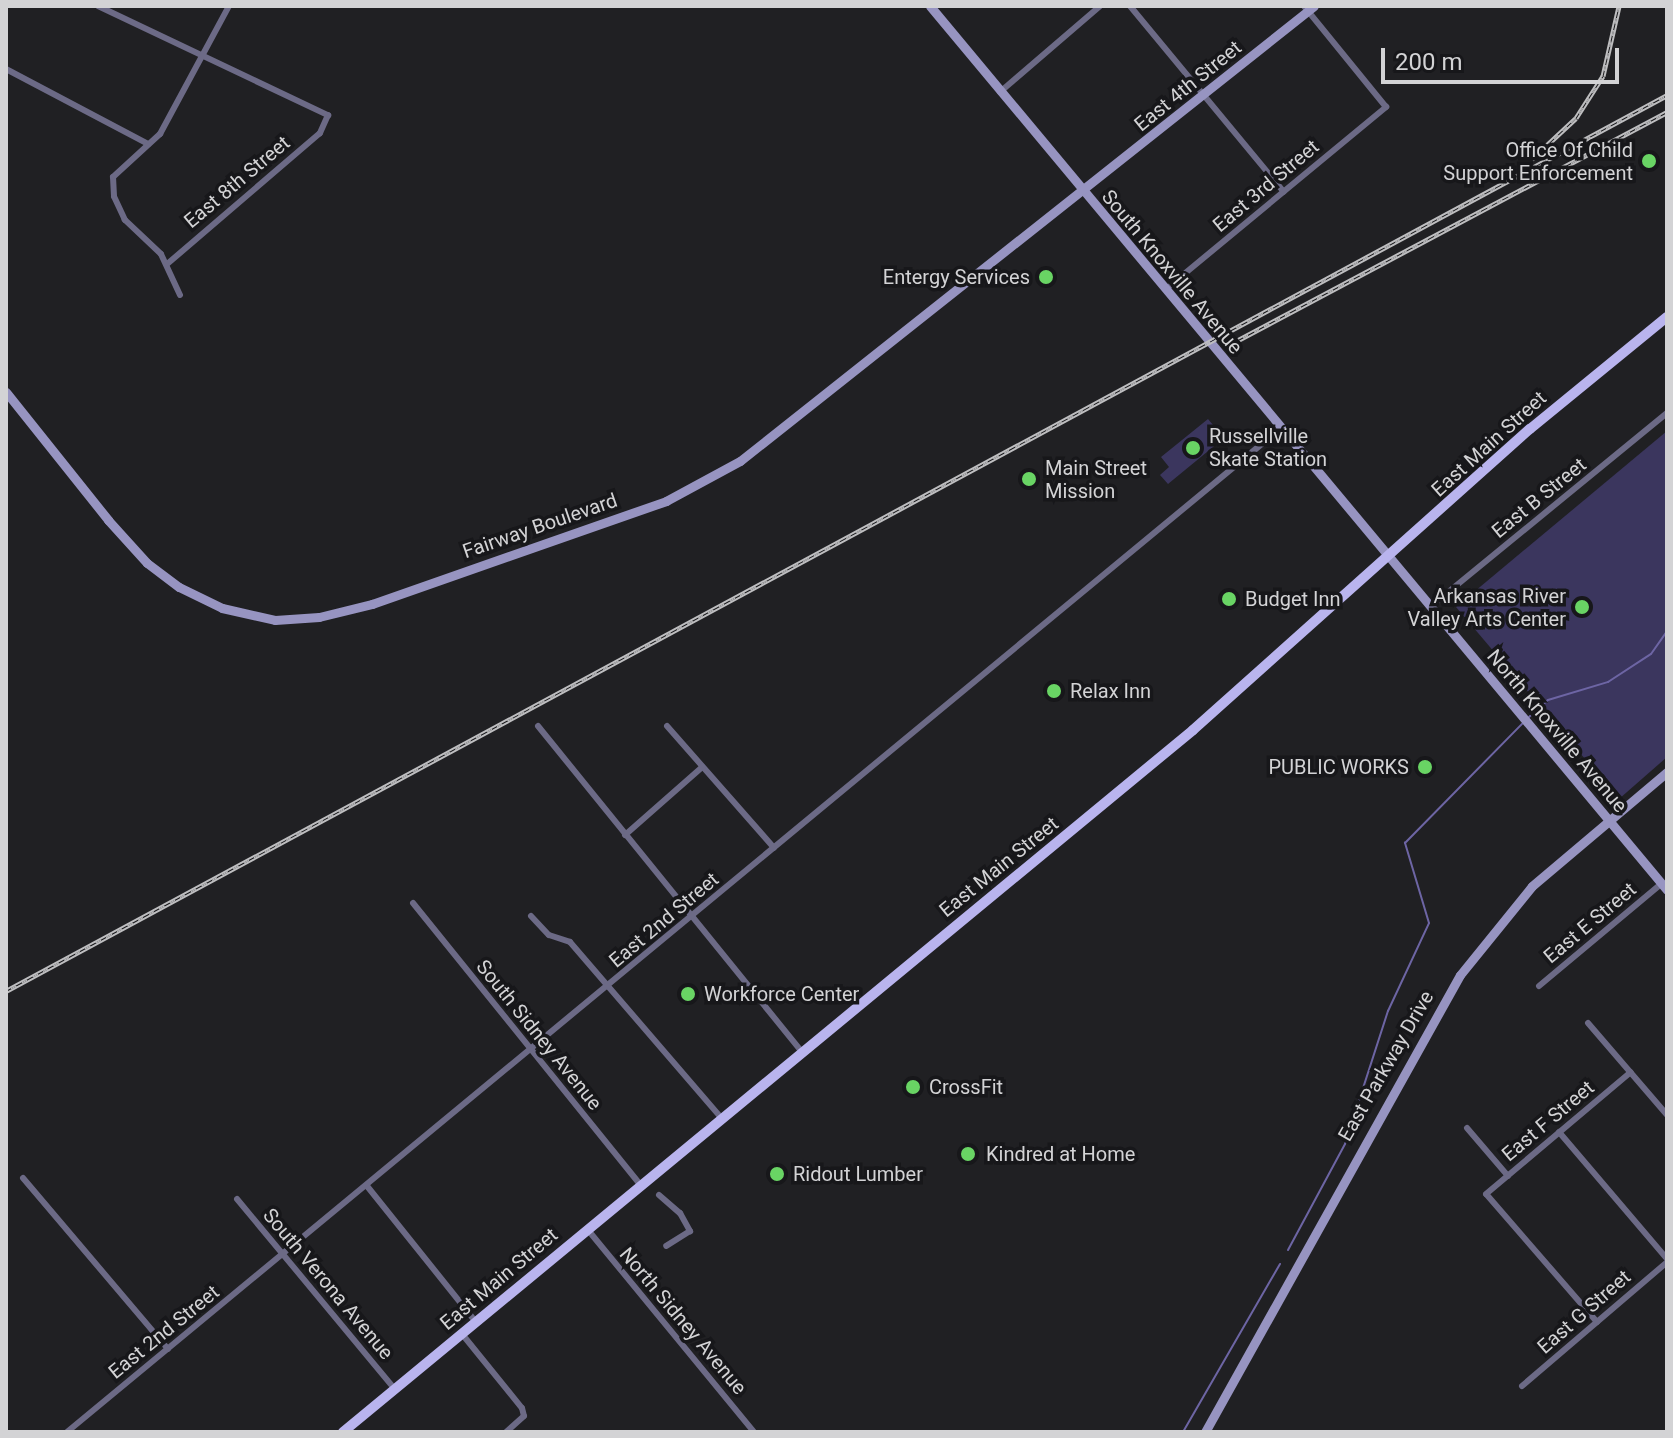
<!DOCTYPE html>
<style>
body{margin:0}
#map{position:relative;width:1673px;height:1438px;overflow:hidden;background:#202023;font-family:Roboto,sans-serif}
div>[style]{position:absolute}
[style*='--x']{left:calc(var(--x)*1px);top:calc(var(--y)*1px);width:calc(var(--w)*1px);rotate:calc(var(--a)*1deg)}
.green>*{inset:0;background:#3b365e}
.stream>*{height:2px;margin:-1px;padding:0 1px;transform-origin:1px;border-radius:1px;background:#6d65a4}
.street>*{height:6px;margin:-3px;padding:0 3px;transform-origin:3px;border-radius:3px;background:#6c6a86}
.secondary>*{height:9px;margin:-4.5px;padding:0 4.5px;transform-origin:4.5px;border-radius:4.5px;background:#9794c1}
.primary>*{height:10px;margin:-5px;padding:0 5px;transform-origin:5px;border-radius:5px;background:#b9b4ee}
.rail>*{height:5px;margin-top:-2.5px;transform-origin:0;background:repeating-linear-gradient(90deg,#17171a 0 6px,#bebec0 0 12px);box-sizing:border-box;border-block:2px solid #bebec0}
.dots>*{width:22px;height:22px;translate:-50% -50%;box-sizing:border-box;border:4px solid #17171a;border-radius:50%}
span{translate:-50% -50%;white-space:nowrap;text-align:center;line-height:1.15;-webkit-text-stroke:7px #17171a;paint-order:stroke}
.street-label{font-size:20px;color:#d3d3d5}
.poi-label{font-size:20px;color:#d3d3d5}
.right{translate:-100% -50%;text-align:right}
.left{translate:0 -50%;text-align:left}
.frame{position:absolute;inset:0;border:8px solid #d3d3d5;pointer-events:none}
.scale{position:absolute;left:1381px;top:48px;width:238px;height:36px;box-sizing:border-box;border:4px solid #d3d3d5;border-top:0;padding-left:10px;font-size:24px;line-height:28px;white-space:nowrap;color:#d3d3d5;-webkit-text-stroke:6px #17171a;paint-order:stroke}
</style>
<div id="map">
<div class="green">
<i style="clip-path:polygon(1208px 419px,1224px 438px,1168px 484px,1160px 475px,1169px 467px,1161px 457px)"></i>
<i style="clip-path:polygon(1667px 431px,1667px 757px,1619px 799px,1456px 607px)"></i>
</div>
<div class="stream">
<i style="--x:1529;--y:717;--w:25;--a:-42"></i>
<i style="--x:1548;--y:700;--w:63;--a:-16.7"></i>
<i style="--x:1608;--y:682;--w:51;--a:-33.1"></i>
<i style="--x:1651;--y:654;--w:28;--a:-55"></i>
<i style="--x:1288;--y:1250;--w:120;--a:-61.7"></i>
<i style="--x:1345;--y:1144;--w:140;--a:-72.1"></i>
<i style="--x:1388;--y:1011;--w:97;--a:-65"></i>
<i style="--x:1429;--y:923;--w:84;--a:-106.7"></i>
<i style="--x:1405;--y:843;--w:167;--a:-45.5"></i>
<i style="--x:1183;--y:1432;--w:194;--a:-60"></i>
</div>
<div class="street">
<i style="--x:98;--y:6;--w:255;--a:25.4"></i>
<i style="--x:328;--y:115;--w:20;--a:114"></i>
<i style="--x:320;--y:133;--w:201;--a:139.4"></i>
<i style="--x:1130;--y:6;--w:241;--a:50.4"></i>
<i style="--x:6;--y:69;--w:161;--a:27.8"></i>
<i style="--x:1000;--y:92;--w:132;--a:-40.7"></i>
<i style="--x:1166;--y:289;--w:286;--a:-39.6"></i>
<i style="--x:1386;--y:107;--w:130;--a:-129.1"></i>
<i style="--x:180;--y:295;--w:45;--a:-114.9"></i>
<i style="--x:161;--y:254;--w:50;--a:-136.6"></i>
<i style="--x:125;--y:220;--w:26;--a:-115"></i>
<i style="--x:114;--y:196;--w:19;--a:-93"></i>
<i style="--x:113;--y:177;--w:64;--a:-42.5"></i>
<i style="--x:160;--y:134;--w:145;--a:-61.7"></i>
<i style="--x:1430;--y:607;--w:306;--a:-39.3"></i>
<i style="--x:538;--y:726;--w:419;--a:51"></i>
<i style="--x:667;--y:726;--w:162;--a:48.7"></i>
<i style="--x:625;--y:835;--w:103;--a:-41.4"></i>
<i style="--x:413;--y:903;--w:363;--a:51.1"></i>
<i style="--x:531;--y:916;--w:26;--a:47"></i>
<i style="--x:549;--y:935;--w:22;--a:18"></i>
<i style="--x:570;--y:942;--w:233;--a:49.3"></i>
<i style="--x:1539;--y:986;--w:160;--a:-39.9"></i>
<i style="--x:1588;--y:1023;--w:121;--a:49.3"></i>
<i style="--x:1467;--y:1128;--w:63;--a:49.5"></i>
<i style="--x:1559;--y:1132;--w:167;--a:49.6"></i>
<i style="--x:23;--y:1178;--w:224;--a:49.7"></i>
<i style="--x:367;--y:1186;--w:174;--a:51.3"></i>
<i style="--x:659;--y:1195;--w:28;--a:41"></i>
<i style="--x:680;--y:1213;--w:21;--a:61"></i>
<i style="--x:690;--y:1231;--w:28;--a:148"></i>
<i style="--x:237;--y:1199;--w:247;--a:50.3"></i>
<i style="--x:588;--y:1230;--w:261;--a:50.6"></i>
<i style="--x:1597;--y:1322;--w:169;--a:-130.9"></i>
<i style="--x:1486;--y:1194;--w:189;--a:-40.1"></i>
<i style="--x:462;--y:1334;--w:95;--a:51"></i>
<i style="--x:522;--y:1408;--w:8;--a:76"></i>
<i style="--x:524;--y:1416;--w:24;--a:138"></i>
<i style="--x:1522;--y:1386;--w:191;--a:-40.5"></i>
<i style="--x:67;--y:1432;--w:1574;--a:-39.59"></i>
</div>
<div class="secondary">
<i style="--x:930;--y:6;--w:1151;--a:50.18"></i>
<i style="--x:6;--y:392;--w:164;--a:51.4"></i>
<i style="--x:108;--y:520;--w:58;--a:47.8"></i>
<i style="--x:147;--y:563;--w:40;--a:37"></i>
<i style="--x:179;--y:587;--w:48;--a:26"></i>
<i style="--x:222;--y:608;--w:54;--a:12.8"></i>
<i style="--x:275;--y:620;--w:44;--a:-3.9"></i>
<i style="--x:319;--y:617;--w:55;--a:-13.8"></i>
<i style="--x:372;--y:604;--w:312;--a:-19.3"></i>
<i style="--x:666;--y:501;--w:84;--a:-28.4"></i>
<i style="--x:740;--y:461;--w:732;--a:-38.4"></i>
<i style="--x:1205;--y:1432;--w:523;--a:-60.84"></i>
<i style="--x:1460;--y:975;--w:114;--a:-51"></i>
<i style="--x:1532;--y:886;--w:177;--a:-40.2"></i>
</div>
<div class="primary">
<i style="--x:343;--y:1432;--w:1102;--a:-39.55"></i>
<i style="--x:1193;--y:730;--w:452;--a:-41.8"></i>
<i style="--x:1530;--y:429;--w:177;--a:-39.3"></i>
</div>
<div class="rail">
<i style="--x:1532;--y:159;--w:60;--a:-43"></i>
<i style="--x:1576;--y:118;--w:50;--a:-57.3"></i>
<i style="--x:1603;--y:76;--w:72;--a:-77.1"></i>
<i style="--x:1227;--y:346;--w:498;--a:-28"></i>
<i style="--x:6;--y:991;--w:1887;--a:-28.34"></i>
</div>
<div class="dots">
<i style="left:1649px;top:161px;background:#69d464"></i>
<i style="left:1046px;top:277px;background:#69d464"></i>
<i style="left:1193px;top:448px;background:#69d464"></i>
<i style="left:1029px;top:479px;background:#69d464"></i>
<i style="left:1229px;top:599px;background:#69d464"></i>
<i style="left:1582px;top:607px;background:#69d464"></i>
<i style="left:1054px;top:691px;background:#69d464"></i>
<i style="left:1425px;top:767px;background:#69d464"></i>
<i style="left:688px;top:994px;background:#69d464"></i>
<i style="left:913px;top:1087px;background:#69d464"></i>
<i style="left:968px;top:1154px;background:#69d464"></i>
<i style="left:777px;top:1174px;background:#69d464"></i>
</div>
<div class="street-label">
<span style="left:1188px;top:86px;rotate:-39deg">East 4th Street</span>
<span style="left:237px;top:182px;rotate:-40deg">East 8th Street</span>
<span style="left:1266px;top:186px;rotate:-40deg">East 3rd Street</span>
<span style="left:1172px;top:272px;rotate:50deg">South Knoxville Avenue</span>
<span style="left:1489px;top:444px;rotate:-42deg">East Main Street</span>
<span style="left:1539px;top:498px;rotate:-39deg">East B Street</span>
<span style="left:540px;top:526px;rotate:-19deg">Fairway Boulevard</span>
<span style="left:1557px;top:731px;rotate:50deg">North Knoxville Avenue</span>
<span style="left:999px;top:867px;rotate:-39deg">East Main Street</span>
<span style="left:664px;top:920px;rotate:-40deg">East 2nd Street</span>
<span style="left:1590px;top:923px;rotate:-40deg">East E Street</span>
<span style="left:539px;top:1035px;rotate:51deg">South Sidney Avenue</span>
<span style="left:1386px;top:1066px;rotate:-60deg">East Parkway Drive</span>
<span style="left:1548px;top:1121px;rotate:-40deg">East F Street</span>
<span style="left:499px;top:1279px;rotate:-40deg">East Main Street</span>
<span style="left:328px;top:1284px;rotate:50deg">South Verona Avenue</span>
<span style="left:1584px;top:1312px;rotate:-41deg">East G Street</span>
<span style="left:683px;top:1321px;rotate:50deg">North Sidney Avenue</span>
<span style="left:164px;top:1332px;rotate:-39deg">East 2nd Street</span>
</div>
<div class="poi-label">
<span class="right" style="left:1633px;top:162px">Office Of Child<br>Support Enforcement</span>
<span class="right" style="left:1030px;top:277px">Entergy Services</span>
<span class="left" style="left:1209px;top:448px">Russellville<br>Skate Station</span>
<span class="left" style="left:1045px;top:480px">Main Street<br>Mission</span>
<span class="right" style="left:1566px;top:608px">Arkansas River<br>Valley Arts Center</span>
<span class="left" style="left:1245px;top:599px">Budget Inn</span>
<span class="left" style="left:1070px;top:691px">Relax Inn</span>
<span class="right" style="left:1409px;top:767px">PUBLIC WORKS</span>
<span class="left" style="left:704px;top:994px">Workforce Center</span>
<span class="left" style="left:929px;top:1087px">CrossFit</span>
<span class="left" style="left:986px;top:1154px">Kindred at Home</span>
<span class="left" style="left:793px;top:1174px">Ridout Lumber</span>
</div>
<div class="frame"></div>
<div class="scale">200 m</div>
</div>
